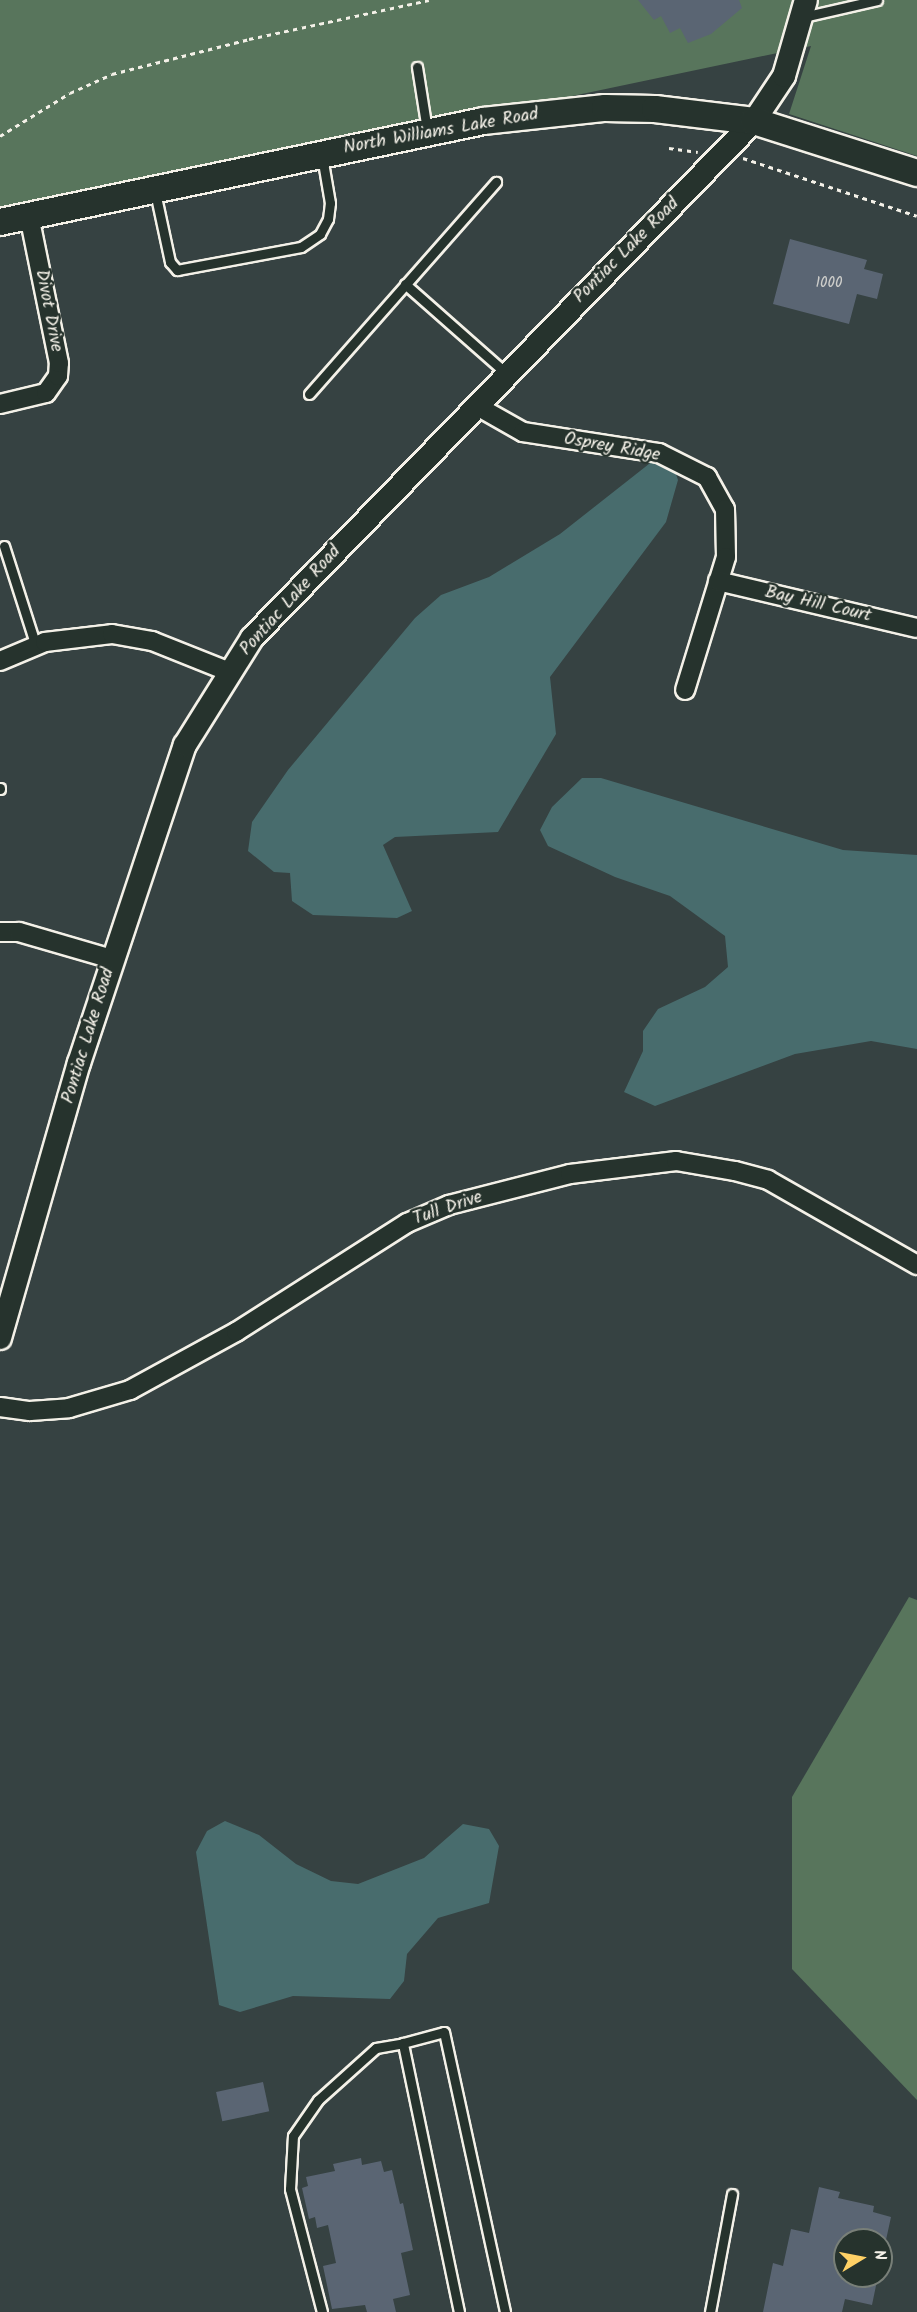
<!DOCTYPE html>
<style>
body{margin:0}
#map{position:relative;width:917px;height:2312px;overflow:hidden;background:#364242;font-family:Kalam,sans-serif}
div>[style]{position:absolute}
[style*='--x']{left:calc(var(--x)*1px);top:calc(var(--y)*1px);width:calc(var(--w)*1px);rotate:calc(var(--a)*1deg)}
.green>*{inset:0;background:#58755c}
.water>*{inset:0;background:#486c6d}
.building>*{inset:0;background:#5a6573;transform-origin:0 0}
.path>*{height:3px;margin-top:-1.5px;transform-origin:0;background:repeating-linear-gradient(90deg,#f4f1e8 0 4.5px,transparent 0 9px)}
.roads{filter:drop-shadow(2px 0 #f4f1e8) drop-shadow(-2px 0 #f4f1e8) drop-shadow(0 2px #f4f1e8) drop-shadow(0 -2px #f4f1e8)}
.service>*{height:9px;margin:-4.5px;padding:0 4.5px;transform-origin:4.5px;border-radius:4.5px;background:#26332d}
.minor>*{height:18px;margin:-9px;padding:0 9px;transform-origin:9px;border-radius:9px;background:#26332d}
.tertiary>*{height:22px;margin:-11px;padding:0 11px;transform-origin:11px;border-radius:11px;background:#26332d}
.secondary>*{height:26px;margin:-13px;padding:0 13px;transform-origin:13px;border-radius:13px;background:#26332d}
span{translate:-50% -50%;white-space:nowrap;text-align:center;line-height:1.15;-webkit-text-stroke:5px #26332d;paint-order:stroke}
.number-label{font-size:15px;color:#cececb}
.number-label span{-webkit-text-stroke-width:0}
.street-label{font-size:18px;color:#f4f1e8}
.north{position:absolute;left:833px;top:2228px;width:60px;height:60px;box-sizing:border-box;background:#26332d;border:2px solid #787f78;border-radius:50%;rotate:80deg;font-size:16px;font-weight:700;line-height:24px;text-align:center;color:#f4f1e8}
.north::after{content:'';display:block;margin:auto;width:21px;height:27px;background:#ffd166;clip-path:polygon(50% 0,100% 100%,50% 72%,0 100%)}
</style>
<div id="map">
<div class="green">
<i style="clip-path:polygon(0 0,917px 0,917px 156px,789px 114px,811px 46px,0 216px)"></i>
<i style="clip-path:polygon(909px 1597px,917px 1600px,917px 2100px,792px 1969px,792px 1797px)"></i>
</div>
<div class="water">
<i style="clip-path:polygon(654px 460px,673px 465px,678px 480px,666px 522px,550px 677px,556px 734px,498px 832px,395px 837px,383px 845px,412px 911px,397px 918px,313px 915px,292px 901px,290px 873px,274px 872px,248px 851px,252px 822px,288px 770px,415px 618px,441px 595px,489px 577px,560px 534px)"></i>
<i style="clip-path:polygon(582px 778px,601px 778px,843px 850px,917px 855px,917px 1049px,871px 1041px,795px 1054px,655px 1106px,624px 1092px,643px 1051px,643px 1031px,658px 1009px,705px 987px,728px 967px,725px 936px,670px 896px,615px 877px,548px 846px,540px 830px,552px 807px)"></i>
<i style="clip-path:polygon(225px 1821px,259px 1835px,296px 1864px,331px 1881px,358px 1884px,424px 1858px,463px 1824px,489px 1829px,499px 1846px,489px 1903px,438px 1918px,407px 1954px,404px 1981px,390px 1999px,293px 1996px,240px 2012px,219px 2005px,196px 1852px,207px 1831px)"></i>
</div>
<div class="building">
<i style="clip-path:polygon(638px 0,739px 0,742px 8px,711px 34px,688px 43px,680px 28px,670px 33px,661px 16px,654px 20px)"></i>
<i style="clip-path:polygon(790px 239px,867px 260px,864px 269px,883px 274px,877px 299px,857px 294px,849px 324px,773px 304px)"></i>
<i style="left:263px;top:2082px;width:30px;height:48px;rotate:78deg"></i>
<i style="clip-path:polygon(361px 2158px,362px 2165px,381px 2161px,384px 2172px,392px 2170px,400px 2204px,403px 2203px,413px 2250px,401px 2253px,410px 2295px,393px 2299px,396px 2312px,367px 2312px,365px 2305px,332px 2309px,323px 2266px,336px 2263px,328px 2225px,317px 2228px,315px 2217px,309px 2219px,302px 2188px,308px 2186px,306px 2177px,335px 2171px,333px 2164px)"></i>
<i style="clip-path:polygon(819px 2187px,840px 2192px,838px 2198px,874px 2206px,873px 2212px,891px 2217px,886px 2240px,845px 2240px,845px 2276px,878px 2276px,872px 2305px,845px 2299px,842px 2312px,763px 2312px,773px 2263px,783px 2266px,791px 2229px,809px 2233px)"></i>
</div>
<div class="path">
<i style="--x:0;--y:136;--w:82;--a:-31.6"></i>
<i style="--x:70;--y:93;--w:46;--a:-24.3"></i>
<i style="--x:112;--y:74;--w:141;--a:-14.3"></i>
<i style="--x:249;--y:39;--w:184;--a:-12.2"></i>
<i style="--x:669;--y:148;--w:29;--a:8"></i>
<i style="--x:743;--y:158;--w:183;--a:18.4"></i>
</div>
<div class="roads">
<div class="service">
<i style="--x:803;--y:17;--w:76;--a:-12.9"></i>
<i style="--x:417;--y:67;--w:64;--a:81"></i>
<i style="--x:155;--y:192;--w:72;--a:77.9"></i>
<i style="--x:170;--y:262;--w:11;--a:49"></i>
<i style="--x:177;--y:270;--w:126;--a:-10.5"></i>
<i style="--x:301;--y:247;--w:23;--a:-34"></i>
<i style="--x:320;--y:234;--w:17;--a:-62"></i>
<i style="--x:328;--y:219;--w:16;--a:-83"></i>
<i style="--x:330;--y:203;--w:48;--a:-99.7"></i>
<i style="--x:405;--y:284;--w:135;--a:41.4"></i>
<i style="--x:309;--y:394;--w:283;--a:-48.6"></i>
<i style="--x:4;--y:546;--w:105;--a:72.3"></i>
<i style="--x:0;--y:788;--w:1;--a:90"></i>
<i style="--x:322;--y:2312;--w:127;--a:-104.6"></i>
<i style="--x:290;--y:2189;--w:53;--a:-86.8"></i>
<i style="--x:293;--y:2136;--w:44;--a:-55.2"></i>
<i style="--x:318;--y:2100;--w:78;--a:-41.9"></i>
<i style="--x:376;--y:2048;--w:27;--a:-10"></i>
<i style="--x:459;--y:2312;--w:275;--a:-101.8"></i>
<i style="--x:403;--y:2043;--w:42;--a:-15"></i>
<i style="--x:444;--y:2032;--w:287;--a:77.7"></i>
<i style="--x:710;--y:2312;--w:120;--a:-79.4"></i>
</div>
<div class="minor">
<i style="--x:0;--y:404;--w:47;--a:-13.4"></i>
<i style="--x:46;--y:393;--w:21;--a:-55"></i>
<i style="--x:58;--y:376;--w:13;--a:-86"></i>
<i style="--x:59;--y:363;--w:150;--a:-101.5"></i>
<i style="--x:477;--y:406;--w:53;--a:29.5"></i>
<i style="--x:523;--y:432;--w:138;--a:8.8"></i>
<i style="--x:659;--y:453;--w:54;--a:26.6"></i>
<i style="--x:707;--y:477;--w:37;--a:61"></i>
<i style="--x:725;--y:509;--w:48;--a:88.8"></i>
<i style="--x:726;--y:557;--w:139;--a:107.1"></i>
<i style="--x:718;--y:581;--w:204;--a:13.3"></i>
<i style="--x:0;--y:661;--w:49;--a:-22.9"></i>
<i style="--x:45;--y:642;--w:67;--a:-6.8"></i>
<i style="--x:112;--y:634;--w:41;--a:9.9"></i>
<i style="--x:152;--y:641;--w:84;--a:21.7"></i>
<i style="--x:0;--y:932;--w:19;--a:0"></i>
<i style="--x:19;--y:932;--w:97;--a:16.2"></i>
<i style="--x:0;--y:1407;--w:30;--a:8"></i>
<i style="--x:30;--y:1411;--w:39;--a:-4"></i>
<i style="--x:69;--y:1408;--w:64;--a:-16.4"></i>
<i style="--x:130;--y:1390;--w:121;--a:-28.7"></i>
<i style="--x:236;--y:1332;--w:203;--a:-32.5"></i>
<i style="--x:407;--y:1223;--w:46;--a:-23.2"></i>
<i style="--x:449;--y:1205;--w:125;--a:-14.4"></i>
<i style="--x:570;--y:1174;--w:107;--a:-7"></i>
<i style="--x:676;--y:1161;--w:60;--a:9.6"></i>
<i style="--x:735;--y:1171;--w:34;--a:15"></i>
<i style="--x:768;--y:1180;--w:172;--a:29.7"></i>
</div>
<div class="tertiary">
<i style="--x:0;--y:1338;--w:286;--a:-74"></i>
<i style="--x:79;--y:1063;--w:335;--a:-71.6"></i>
<i style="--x:185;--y:745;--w:126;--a:-57.9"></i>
<i style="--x:252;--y:638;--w:721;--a:-45.84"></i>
<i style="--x:754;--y:121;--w:54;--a:-56.3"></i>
<i style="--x:784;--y:76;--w:79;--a:-73.9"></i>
</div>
<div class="secondary">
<i style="--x:0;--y:222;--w:493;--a:-11.8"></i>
<i style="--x:483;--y:121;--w:123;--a:-6.1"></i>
<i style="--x:605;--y:108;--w:50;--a:1.1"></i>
<i style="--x:655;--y:109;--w:100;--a:6.9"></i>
<i style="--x:754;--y:121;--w:171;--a:17.7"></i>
</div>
</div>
<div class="number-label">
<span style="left:829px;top:284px">1000</span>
</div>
<div class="street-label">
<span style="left:441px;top:132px;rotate:-10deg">North Williams Lake Road</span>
<span style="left:627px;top:251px;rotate:-45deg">Pontiac Lake Road</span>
<span style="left:48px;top:311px;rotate:79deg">Divot Drive</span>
<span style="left:612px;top:448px;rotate:10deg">Osprey Ridge</span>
<span style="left:291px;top:601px;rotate:-48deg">Pontiac Lake Road</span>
<span style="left:818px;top:605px;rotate:13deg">Bay Hill Court</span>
<span style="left:89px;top:1036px;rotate:-73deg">Pontiac Lake Road</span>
<span style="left:448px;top:1209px;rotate:-19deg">Tull Drive</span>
</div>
<div class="north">N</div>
</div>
